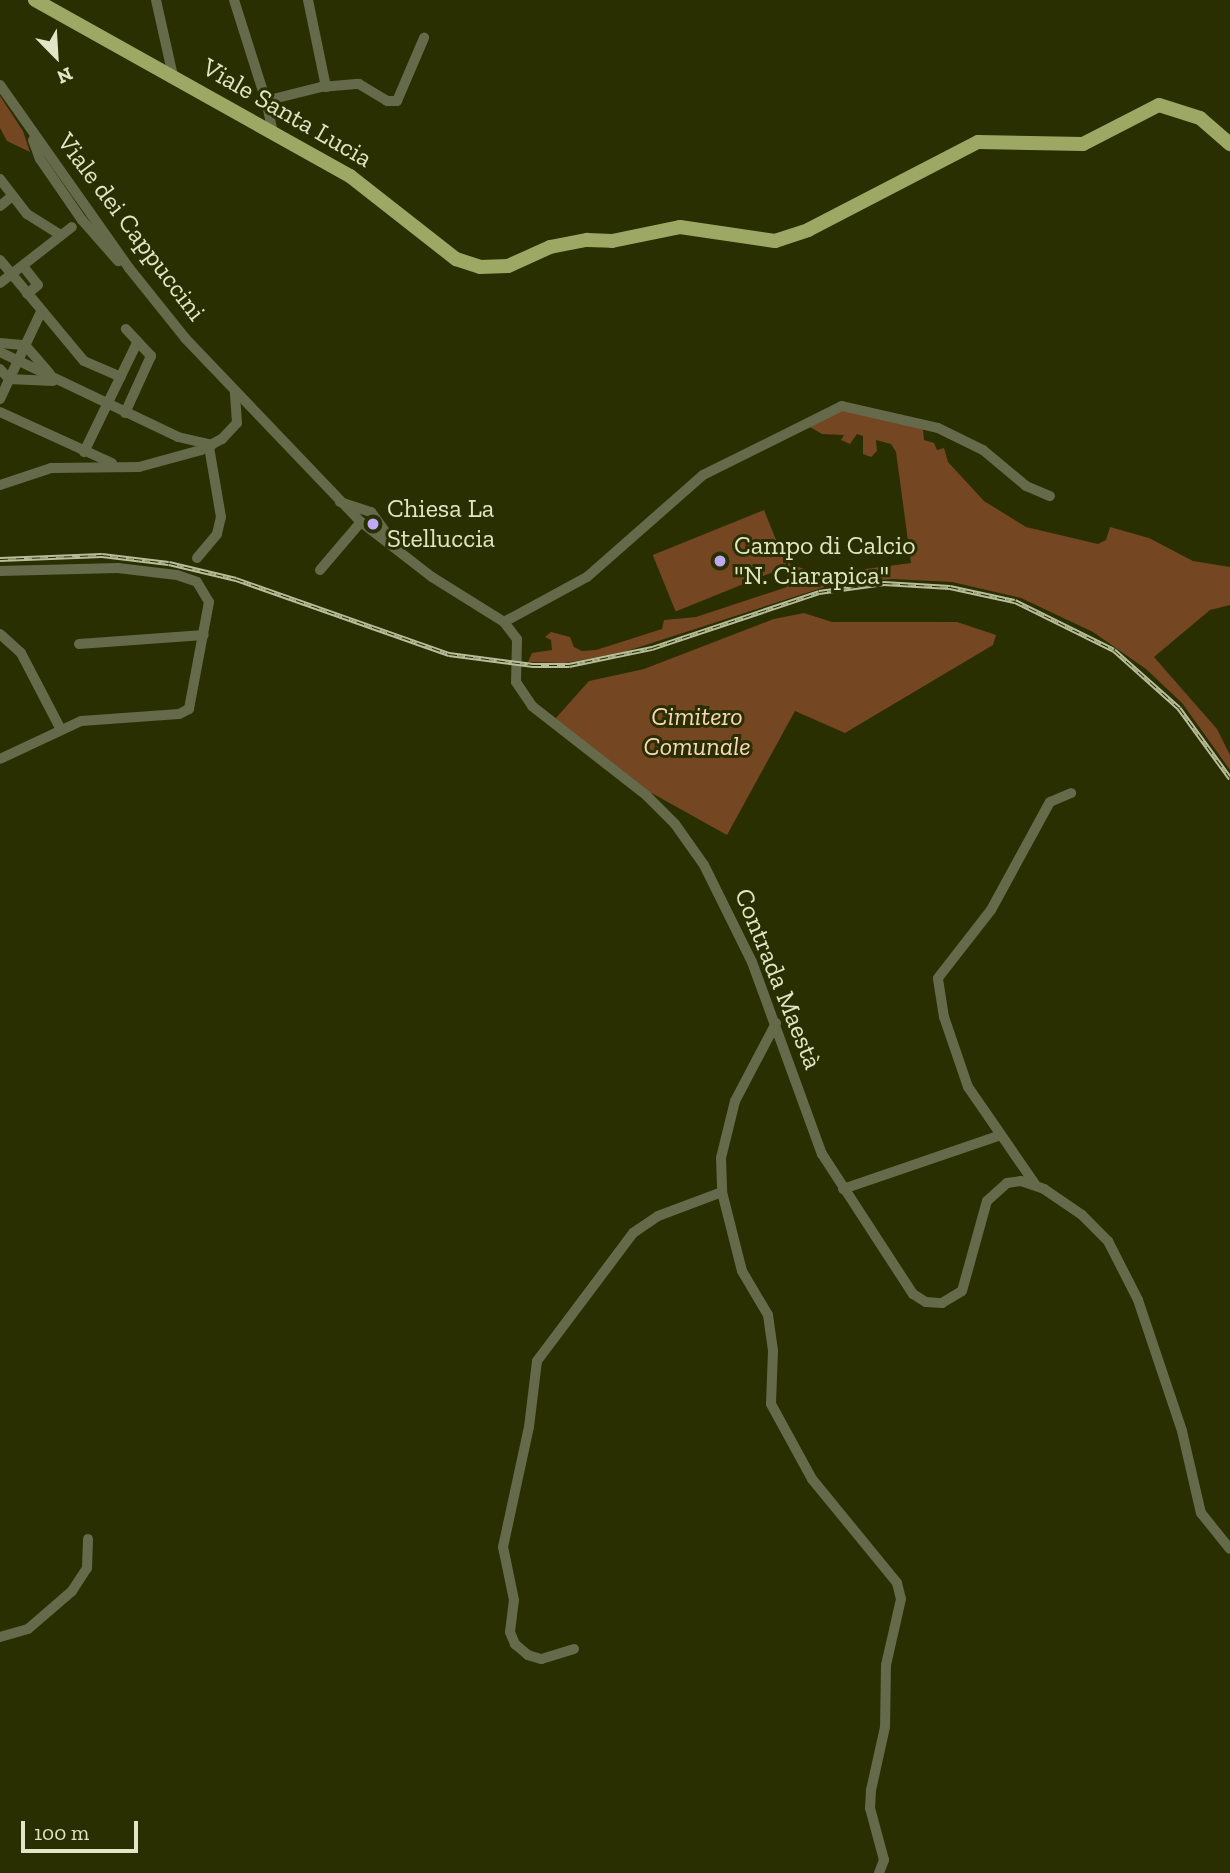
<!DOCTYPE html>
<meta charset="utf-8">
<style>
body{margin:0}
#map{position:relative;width:1230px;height:1873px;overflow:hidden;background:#292f00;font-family:"Zilla Slab",serif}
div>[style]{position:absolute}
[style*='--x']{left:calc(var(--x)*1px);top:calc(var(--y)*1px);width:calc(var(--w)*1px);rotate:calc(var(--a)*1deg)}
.green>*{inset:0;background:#744622;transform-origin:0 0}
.minor>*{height:10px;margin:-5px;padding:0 5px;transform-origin:5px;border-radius:5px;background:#646a4a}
.major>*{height:14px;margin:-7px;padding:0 7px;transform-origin:7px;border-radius:7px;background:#9da865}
.rail>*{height:5px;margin-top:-2.5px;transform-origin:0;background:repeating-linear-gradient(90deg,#292f00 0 8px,#b8be9b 0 16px);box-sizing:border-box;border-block:2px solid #b8be9b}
.dots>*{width:19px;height:19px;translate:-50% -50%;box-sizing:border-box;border:4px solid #292f00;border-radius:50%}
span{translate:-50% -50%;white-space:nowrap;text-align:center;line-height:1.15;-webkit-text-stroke:6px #292f00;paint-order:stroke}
.street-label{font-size:26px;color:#e0e6c6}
.poi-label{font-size:26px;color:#e0e6c6}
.left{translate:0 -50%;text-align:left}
.park-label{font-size:26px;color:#fcd6bc;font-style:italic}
.north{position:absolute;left:21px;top:21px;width:70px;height:70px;-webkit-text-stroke:5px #292f00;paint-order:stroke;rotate:156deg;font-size:19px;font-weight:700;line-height:28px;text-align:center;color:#e0e6c6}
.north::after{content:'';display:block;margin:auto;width:24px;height:32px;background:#e0e6c6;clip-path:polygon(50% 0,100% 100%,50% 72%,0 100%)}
.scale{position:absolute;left:21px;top:1821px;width:117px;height:32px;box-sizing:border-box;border:4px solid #e0e6c6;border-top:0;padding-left:9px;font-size:21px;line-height:24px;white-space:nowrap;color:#e0e6c6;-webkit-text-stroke:5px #292f00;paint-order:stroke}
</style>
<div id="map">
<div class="green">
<i style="clip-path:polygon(0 96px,23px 131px,30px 152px,7px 141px,0 128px)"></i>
<i style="clip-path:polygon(849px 409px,923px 429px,924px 440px,934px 443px,937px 450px,944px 448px,948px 462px,984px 501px,1026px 527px,1098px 544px,1106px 540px,1110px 527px,1149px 538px,1193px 561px,1230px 567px,1230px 605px,1210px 610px,1154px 657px,1217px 729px,1230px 755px,1230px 770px,1182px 703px,1146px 669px,1093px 632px,1021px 598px,952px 582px,892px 579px,834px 584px,624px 652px,565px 663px,528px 662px,532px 653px,552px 650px,551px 640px,545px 637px,551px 632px,570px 637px,574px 647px,582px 651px,596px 650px,662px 629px,664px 620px,696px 617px,787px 587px,788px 563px,820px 575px,911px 563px,896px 452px,891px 444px,876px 440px,877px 451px,871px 457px,863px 454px,863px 436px,857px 434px,850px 444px,841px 440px,844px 435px,822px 434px,808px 426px,825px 414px)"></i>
<i style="left:764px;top:510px;width:61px;height:120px;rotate:68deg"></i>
<i style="clip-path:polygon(804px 613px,832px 622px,957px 622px,996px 635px,993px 645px,845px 733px,795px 711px,727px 835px,648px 791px,555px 719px,589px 681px,644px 669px,774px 619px)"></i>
</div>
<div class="minor">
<i style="--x:156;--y:0;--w:78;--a:77.4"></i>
<i style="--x:234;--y:0;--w:106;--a:72.4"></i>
<i style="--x:308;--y:0;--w:89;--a:78.3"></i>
<i style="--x:0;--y:85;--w:224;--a:54.8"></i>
<i style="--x:129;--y:268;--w:90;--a:51.3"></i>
<i style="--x:185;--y:338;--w:255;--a:46.3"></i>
<i style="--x:361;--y:522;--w:90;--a:37.8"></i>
<i style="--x:432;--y:577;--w:85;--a:32"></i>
<i style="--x:504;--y:622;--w:21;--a:53"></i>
<i style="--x:517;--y:639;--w:43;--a:91.3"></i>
<i style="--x:516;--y:682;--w:29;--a:56"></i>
<i style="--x:532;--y:706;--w:146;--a:38"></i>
<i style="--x:647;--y:796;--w:40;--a:45"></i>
<i style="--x:675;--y:824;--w:50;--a:54.7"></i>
<i style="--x:704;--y:865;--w:108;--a:63.7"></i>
<i style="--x:752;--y:962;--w:204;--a:70"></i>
<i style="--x:822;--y:1154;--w:167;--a:57"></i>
<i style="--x:913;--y:1294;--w:15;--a:32"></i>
<i style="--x:926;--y:1302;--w:16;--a:4"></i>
<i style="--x:942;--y:1303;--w:23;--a:-31"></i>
<i style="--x:962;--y:1291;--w:93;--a:-74.5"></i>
<i style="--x:987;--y:1201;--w:27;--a:-42"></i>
<i style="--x:1007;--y:1183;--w:14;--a:-8"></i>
<i style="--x:1021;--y:1181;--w:24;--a:19"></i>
<i style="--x:1044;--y:1189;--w:46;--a:34.4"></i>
<i style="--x:1082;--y:1215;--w:37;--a:45"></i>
<i style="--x:1108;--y:1241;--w:66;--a:63"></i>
<i style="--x:1138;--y:1300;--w:138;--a:71.4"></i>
<i style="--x:1182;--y:1431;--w:84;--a:77"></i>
<i style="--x:1201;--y:1513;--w:46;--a:51.1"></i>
<i style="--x:273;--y:133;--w:33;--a:-102"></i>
<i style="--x:266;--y:101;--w:7;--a:-16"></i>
<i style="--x:273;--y:99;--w:49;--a:-14"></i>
<i style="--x:321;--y:87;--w:38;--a:-5"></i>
<i style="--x:359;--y:84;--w:33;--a:31"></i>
<i style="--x:387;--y:101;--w:10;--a:0"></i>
<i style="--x:397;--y:101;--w:69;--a:-66.8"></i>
<i style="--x:33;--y:140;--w:20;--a:70"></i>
<i style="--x:40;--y:159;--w:74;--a:55.5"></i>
<i style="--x:82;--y:220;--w:55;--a:48.7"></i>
<i style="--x:0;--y:179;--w:44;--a:52.4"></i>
<i style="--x:27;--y:214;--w:40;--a:32"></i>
<i style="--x:0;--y:206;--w:14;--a:-39"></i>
<i style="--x:0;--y:260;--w:131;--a:50.3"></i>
<i style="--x:84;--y:361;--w:40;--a:23.4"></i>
<i style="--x:23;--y:266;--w:24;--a:52"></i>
<i style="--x:38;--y:285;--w:14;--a:141"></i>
<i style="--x:0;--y:283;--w:91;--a:-37.9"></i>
<i style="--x:0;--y:343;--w:25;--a:5"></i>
<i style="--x:25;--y:345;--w:38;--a:49"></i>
<i style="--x:0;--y:352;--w:197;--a:25.5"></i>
<i style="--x:178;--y:437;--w:35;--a:13"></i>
<i style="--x:0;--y:369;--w:13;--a:48"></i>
<i style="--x:9;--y:379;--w:44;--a:2.6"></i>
<i style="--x:0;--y:399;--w:94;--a:-64.8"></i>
<i style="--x:0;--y:412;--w:123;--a:24.5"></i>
<i style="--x:125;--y:413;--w:63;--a:-65.5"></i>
<i style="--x:151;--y:356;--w:37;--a:-133"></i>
<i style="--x:84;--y:452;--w:121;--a:-64.1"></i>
<i style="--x:0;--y:485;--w:54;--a:-18.4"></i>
<i style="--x:51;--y:468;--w:88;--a:-0.7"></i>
<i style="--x:139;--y:467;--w:64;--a:-15.3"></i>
<i style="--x:201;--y:450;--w:24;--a:-28"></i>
<i style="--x:222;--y:439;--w:22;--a:-47"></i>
<i style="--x:237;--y:423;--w:31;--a:-94"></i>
<i style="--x:340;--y:502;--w:33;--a:18"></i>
<i style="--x:371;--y:512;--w:34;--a:54"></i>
<i style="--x:197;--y:558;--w:31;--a:-50"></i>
<i style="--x:217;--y:534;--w:17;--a:-77"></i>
<i style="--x:221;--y:517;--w:71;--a:-99.7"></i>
<i style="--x:320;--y:570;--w:63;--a:-49.5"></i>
<i style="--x:0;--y:571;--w:118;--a:-1.5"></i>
<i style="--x:118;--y:568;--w:59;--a:6.8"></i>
<i style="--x:177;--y:575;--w:21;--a:19"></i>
<i style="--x:197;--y:582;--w:23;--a:59"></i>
<i style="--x:209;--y:602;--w:109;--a:100.6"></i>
<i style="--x:189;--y:709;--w:11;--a:153"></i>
<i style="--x:179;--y:714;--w:98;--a:175.9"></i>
<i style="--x:81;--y:721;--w:89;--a:154.9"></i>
<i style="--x:504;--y:622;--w:94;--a:-28.5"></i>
<i style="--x:587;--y:577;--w:154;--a:-41.3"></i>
<i style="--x:703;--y:475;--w:155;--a:-26.4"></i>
<i style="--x:842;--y:406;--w:98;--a:12.9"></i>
<i style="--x:938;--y:428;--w:50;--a:26.1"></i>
<i style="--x:983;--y:450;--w:56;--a:39.9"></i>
<i style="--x:1026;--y:486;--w:26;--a:23"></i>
<i style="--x:0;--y:634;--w:28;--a:42"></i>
<i style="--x:21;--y:653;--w:85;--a:62.5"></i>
<i style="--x:79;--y:644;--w:125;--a:-4.1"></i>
<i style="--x:776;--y:1023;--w:88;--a:117.7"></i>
<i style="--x:735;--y:1101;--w:59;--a:103.8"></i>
<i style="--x:721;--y:1158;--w:34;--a:88"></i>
<i style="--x:722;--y:1192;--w:81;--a:75.8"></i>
<i style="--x:742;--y:1271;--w:51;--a:59.4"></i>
<i style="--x:768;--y:1315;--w:36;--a:82"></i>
<i style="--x:773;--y:1351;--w:53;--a:92.2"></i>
<i style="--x:771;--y:1404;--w:85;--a:61.3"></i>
<i style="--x:812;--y:1479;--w:134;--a:50.7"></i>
<i style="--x:897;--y:1583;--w:16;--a:76"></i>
<i style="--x:901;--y:1599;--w:68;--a:102.8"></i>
<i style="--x:886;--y:1665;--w:62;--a:90.9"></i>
<i style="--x:885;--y:1727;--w:65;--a:102.5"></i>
<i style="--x:871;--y:1790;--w:18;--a:93"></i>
<i style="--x:870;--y:1808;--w:54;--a:74.9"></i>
<i style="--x:884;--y:1860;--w:14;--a:111"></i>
<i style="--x:1035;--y:1184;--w:118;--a:-124.6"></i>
<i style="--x:968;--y:1087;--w:74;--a:-108.9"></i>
<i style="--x:944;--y:1017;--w:39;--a:-99"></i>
<i style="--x:938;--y:978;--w:86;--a:-52.1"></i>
<i style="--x:991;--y:910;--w:123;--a:-61.4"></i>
<i style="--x:1050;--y:802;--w:23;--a:-23"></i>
<i style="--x:843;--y:1189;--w:167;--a:-18.9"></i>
<i style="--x:0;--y:1637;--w:29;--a:-16"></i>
<i style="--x:28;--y:1629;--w:58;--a:-40.8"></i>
<i style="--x:72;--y:1591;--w:27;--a:-57"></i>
<i style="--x:87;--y:1568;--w:29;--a:-88"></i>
<i style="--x:574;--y:1649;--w:34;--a:163"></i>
<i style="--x:541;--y:1659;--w:14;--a:-163"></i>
<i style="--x:528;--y:1655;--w:17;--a:-140"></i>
<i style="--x:515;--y:1644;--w:13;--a:-113"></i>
<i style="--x:510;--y:1632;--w:32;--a:-83"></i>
<i style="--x:514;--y:1600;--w:54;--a:-101.7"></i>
<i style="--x:503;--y:1547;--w:123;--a:-77.8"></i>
<i style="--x:529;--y:1427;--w:66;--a:-83.1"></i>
<i style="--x:537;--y:1361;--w:160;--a:-53.1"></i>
<i style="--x:633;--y:1233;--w:30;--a:-34"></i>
<i style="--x:658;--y:1216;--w:68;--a:-20.6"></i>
</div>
<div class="major">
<i style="--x:35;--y:0;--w:361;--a:29.2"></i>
<i style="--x:350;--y:176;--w:135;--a:38.1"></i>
<i style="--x:456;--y:259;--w:25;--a:18"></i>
<i style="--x:480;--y:267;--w:28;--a:-2"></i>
<i style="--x:508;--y:266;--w:46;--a:-24.3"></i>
<i style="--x:550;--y:247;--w:38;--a:-11"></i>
<i style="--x:587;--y:240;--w:25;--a:2"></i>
<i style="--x:612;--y:241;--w:69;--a:-11.6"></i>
<i style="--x:680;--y:227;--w:96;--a:8.4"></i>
<i style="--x:775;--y:241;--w:35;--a:-18"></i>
<i style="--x:808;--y:230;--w:191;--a:-27.4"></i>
<i style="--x:978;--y:142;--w:105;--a:1.1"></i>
<i style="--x:1083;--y:144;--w:85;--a:-27.2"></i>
<i style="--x:1159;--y:105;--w:43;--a:17.6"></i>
<i style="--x:1200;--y:118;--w:40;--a:41"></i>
</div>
<div class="rail">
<i style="--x:0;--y:559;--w:102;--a:-2.2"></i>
<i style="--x:102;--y:555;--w:67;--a:6.8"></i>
<i style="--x:169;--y:563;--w:69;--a:13.4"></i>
<i style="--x:236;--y:579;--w:226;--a:19.4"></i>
<i style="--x:449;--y:654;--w:85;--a:7.5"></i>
<i style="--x:533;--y:665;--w:36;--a:0"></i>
<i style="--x:569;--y:665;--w:85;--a:-11.6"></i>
<i style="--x:652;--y:648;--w:176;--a:-18.5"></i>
<i style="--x:819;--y:592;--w:66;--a:-7.9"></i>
<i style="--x:884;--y:583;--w:66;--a:3.5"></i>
<i style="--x:950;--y:587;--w:66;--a:12.2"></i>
<i style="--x:1015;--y:601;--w:110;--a:26.3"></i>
<i style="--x:1114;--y:650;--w:87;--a:41.7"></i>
<i style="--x:1179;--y:708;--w:87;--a:53.9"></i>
</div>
<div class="dots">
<i style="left:373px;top:524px;background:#bea9f5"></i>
<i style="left:720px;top:561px;background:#bea9f5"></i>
</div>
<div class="street-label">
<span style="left:287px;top:113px;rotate:30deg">Viale Santa Lucia</span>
<span style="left:131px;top:227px;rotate:53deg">Viale dei Cappuccini</span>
<span style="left:778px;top:979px;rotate:68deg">Contrada Maestà</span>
</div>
<div class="poi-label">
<span class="left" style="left:387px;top:524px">Chiesa La<br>Stelluccia</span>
<span class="left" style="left:734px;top:561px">Campo di Calcio<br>"N. Ciarapica"</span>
</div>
<div class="park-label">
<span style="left:697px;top:732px">Cimitero<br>Comunale</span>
</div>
<div class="north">N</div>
<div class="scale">100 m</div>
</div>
